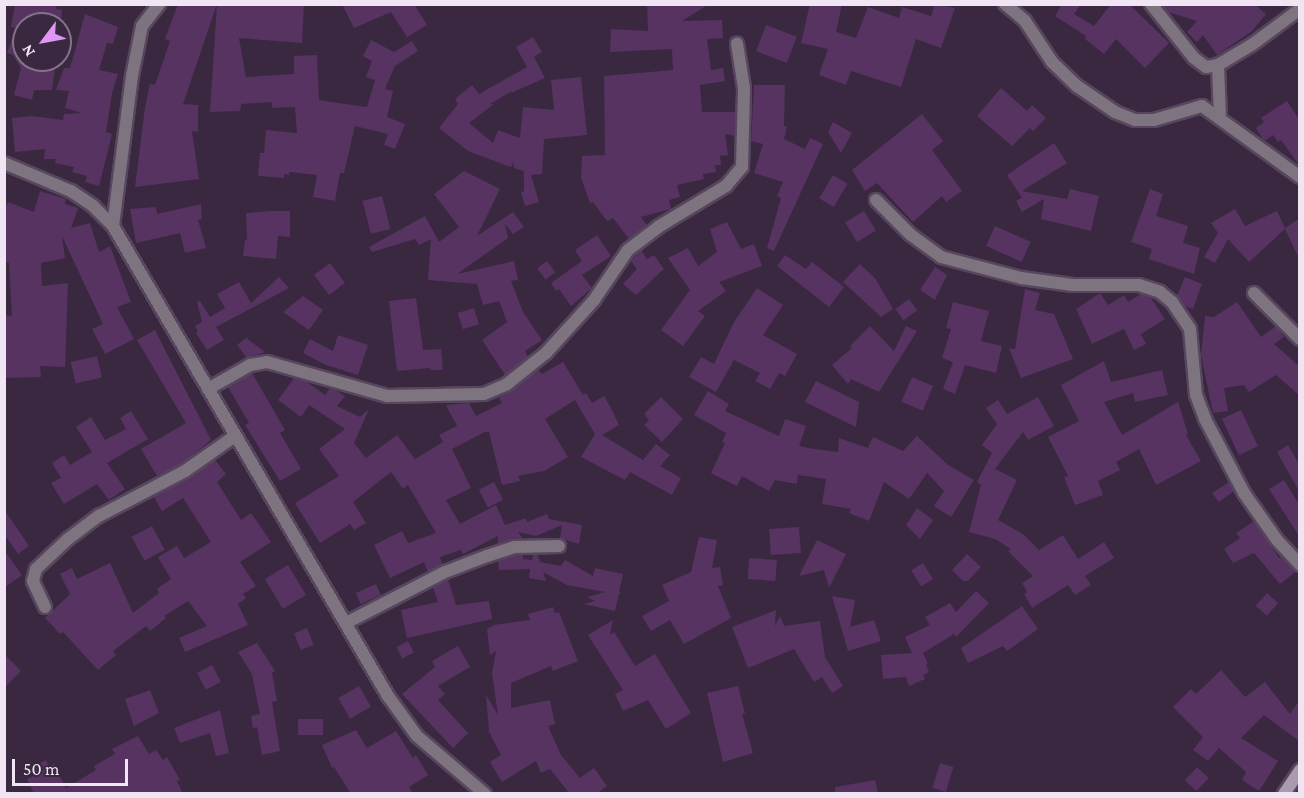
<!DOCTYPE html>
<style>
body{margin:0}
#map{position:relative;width:1304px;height:798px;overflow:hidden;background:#3a2840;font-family:"Crimson Pro",serif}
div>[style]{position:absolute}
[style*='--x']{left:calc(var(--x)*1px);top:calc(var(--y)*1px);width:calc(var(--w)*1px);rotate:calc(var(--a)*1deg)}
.building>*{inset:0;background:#563360;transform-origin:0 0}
.roads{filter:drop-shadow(2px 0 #57465d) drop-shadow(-2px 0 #57465d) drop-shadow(0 2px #57465d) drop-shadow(0 -2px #57465d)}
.minor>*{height:12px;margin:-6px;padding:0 6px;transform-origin:6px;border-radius:6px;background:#7d7480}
.tertiary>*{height:12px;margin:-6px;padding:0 6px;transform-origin:6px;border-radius:6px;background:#7d7480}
.secondary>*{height:12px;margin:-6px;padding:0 6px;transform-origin:6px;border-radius:6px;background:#a99aae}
span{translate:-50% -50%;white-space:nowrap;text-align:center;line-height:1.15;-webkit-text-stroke:6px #3a2840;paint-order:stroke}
.frame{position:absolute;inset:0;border:6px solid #f1e5f4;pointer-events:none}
.north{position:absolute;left:12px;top:12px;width:60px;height:60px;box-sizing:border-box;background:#3a2840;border:2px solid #837488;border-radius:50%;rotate:238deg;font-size:16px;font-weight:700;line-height:24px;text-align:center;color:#f1e5f4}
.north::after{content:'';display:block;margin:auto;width:21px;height:27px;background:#de98f3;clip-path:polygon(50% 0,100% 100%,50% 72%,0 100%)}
.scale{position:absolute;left:12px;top:759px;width:116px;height:27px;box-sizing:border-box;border:3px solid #f1e5f4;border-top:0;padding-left:8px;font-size:18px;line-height:21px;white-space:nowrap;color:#f1e5f4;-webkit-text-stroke:4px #3a2840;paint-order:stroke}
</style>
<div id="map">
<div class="building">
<i style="clip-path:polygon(15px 4px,57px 4px,56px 9px,62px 10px,61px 22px,35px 18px,34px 24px,24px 24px,24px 60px,48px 60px,45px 67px,55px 68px,52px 90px,34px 90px,32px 100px,14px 95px,21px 68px,13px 55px,7px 53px,16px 28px,11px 27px)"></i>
<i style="clip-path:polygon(178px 4px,217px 4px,183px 104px,198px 105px,198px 132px,192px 131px,199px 179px,135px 187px,145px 107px,150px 84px,155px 85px,170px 41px,165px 39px)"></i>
<i style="clip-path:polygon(217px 4px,304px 4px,302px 43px,239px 38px,246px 77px,294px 74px,294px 56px,317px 55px,319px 100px,324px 101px,367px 107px,375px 80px,366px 77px,372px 61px,363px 56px,371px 40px,394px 52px,412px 41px,418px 51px,395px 66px,385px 89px,393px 91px,387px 117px,405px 124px,395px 149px,384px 145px,388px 134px,355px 126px,344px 173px,340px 173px,335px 201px,313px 197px,317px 175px,289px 172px,289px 175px,284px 174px,284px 178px,258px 176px,260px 153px,264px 153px,266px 130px,297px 133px,295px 107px,272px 108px,272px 102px,241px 104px,240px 111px,210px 112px)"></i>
<i style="clip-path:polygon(342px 4px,414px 4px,427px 25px,407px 37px,391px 12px,354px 28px)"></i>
<i style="clip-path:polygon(647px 4px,709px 4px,682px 21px,722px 20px,723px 38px,707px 39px,711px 70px,723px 68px,725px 81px,700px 85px,702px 112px,735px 112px,735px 136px,725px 134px,728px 155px,720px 156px,721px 165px,715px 165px,716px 172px,703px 174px,704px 179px,677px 185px,680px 197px,669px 200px,671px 209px,641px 217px,647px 225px,629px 239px,613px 218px,607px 221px,593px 202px,590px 203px,581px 178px,582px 156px,605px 155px,604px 76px,673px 70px,672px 49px,610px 52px,611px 29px,648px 31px)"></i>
<i style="clip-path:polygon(810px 4px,842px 4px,836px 32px,856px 38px,868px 7px,899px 18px,902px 7px,931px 16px,935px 4px,955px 8px,941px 48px,916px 39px,901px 87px,851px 71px,846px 85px,819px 75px,828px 49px,801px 43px)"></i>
<i style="clip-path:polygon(1062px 4px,1081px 4px,1074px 14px,1094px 26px,1111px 4px,1129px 4px,1169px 43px,1145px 68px,1116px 39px,1104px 54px,1085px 39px,1086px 36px,1055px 16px)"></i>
<i style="clip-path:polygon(1162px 4px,1254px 4px,1266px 14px,1252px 31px,1217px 55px,1203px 35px,1197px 42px,1187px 32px,1197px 21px,1168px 12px)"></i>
<i style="clip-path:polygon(85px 14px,118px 27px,113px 44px,107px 43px,99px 70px,118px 74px,112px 93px,106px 132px,112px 134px,99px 186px,85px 182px,87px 176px,72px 172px,74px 167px,55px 163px,56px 159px,44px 159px,45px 149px,15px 152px,12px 118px,32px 116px,63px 120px,64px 114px,82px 113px,65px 108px,69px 91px,56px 90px,64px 68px,70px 68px)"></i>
<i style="left:766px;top:25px;width:33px;height:28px;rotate:21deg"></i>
<i style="clip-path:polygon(533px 37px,542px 52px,534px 57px,545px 78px,511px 93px,512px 91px,490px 104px,494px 104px,469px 123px,493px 143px,498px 130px,520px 138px,523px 107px,554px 110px,551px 80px,581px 77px,587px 135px,544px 139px,542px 174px,531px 175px,539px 202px,525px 206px,521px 192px,524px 191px,524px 171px,514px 168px,513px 162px,511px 167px,468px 151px,439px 128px,458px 104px,455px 99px,472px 85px,479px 94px,527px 67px,516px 47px)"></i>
<i style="clip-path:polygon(754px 85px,785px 85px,784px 126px,787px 126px,784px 139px,805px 149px,810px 138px,823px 144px,774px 251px,767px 248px,781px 198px,777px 196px,783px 182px,754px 173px,763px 144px,751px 141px)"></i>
<i style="clip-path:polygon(1001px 88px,1027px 111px,1032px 105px,1046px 118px,1033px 131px,1030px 128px,1012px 146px,977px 116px)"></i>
<i style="clip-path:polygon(1287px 101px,1299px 119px,1299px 165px,1281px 140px,1278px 142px,1273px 135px,1264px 141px,1256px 128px,1264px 122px,1261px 118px)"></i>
<i style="clip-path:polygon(922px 114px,943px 141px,932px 150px,962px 191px,946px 202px,942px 196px,913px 222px,877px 183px,865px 191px,852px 170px)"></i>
<i style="clip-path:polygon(833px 122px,852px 133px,841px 153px,828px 132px)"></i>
<i style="clip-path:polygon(1054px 143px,1067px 163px,1022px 191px,1067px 199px,1070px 189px,1099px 196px,1091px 231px,1041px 219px,1044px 199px,1022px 212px,1016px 201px,1022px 198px,1007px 175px)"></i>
<i style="clip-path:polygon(464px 171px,500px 189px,477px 236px,513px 212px,524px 227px,513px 234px,505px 224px,508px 238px,457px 274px,514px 261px,518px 280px,511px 281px,523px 312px,542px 340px,525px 351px,528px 357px,505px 375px,482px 340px,507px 322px,499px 301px,483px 305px,477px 284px,428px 280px,431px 239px,419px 245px,415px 239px,372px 252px,369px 247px,425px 216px,439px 242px,459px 227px,434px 194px)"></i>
<i style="left:833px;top:175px;width:17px;height:27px;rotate:31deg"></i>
<i style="clip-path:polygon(1150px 189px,1163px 194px,1156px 216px,1188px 226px,1183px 243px,1200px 248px,1194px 274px,1149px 259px,1152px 249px,1131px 242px)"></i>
<i style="clip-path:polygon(40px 191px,66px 199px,65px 204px,78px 208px,71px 228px,90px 223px,99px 252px,110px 246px,131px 302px,117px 307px,134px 339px,105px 354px,92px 329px,103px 324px,62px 236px,65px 258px,41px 263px,42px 286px,68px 283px,65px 367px,40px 366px,41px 377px,4px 378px,4px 315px,12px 316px,9px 263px,4px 261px,4px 210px,8px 202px,34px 212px)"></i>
<i style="left:382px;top:196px;width:34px;height:20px;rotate:76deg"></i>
<i style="clip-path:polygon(201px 204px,202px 219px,198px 220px,206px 248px,185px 253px,180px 233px,136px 243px,130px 209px,156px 207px,157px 214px)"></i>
<i style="clip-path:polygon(1235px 209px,1245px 226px,1277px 211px,1285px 228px,1299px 219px,1299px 258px,1285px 229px,1249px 262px,1228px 239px,1215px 263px,1204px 257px,1218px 233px,1211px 223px)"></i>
<i style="clip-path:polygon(271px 211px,290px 211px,290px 237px,278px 236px,276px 259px,243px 256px,245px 240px,247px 240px,246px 213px)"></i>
<i style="left:864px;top:211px;width:23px;height:22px;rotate:59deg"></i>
<i style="clip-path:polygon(727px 222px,741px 249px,754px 244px,762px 266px,719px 282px,726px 291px,698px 311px,705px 316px,683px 346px,661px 330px,690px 290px,668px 258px,688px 248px,698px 266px,717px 252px,710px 229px)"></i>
<i style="left:995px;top:226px;width:39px;height:22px;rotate:24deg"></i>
<i style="clip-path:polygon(597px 235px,611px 256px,582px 275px,592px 288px,571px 306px,559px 289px,556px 291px,551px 283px,582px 261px,575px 250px)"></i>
<i style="clip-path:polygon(641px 250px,647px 259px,654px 255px,664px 269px,636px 295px,623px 284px,637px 269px,631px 261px)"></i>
<i style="clip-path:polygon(785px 255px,806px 269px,812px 262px,844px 287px,829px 307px,777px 266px)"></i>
<i style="left:547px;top:261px;width:14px;height:12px;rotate:54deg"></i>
<i style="left:330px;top:263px;width:25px;height:20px;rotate:53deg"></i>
<i style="clip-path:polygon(860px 264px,875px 278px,893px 309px,881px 317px,843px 282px)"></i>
<i style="clip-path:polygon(935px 267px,947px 275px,935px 300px,920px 290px)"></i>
<i style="clip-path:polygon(279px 277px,289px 288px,216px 327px,224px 340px,207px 350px,196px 333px,198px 332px,195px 326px,202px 322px,197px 302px,200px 301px,210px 317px,225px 308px,217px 294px,239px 282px,251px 303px)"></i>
<i style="clip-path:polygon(1185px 277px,1202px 284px,1193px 309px,1185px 306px,1177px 296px)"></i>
<i style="clip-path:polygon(757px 288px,783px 305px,763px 335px,797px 354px,785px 376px,779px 373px,770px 389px,755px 381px,760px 373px,734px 360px,716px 392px,689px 377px,701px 357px,714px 364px,734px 322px)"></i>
<i style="clip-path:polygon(1025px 289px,1040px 293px,1035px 310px,1054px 314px,1073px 359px,1021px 378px,1009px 348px,1015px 349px)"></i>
<i style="clip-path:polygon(1100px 293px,1108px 305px,1124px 295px,1128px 302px,1141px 294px,1151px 298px,1165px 319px,1141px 334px,1146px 344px,1134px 350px,1124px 329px,1092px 344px,1076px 309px)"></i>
<i style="clip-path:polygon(303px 296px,323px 310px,309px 330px,283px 312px)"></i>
<i style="clip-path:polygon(416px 298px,423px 350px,441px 349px,443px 370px,430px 370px,430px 368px,397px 371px,389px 301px)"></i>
<i style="left:909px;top:299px;width:14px;height:17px;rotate:54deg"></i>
<i style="clip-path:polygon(953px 302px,989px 311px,981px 341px,1002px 346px,996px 373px,965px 365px,955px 394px,943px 389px,953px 362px,942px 358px,951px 329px,946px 328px)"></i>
<i style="clip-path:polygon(1237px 302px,1261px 337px,1276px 326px,1284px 337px,1274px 344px,1299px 366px,1299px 395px,1276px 375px,1249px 392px,1244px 385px,1224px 388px,1228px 411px,1213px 413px,1201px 355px,1205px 316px,1214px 317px)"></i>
<i style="left:474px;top:308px;width:17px;height:17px;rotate:73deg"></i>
<i style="clip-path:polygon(870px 326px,894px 351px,906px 326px,917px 331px,879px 392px,851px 379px,848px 384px,832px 365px,852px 348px,850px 346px)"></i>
<i style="clip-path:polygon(155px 330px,211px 440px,181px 464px,157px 476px,141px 449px,186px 423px,137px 340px)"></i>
<i style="clip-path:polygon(338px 335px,368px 345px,358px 375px,326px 365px,303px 353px,310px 339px,333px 351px)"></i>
<i style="clip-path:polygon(246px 338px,265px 352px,247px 358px,237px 345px)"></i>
<i style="left:97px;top:356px;width:22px;height:27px;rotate:77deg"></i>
<i style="clip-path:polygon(1104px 361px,1111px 382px,1162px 370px,1168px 395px,1135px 402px,1133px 393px,1104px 402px,1122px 435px,1178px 402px,1188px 434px,1186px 435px,1201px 461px,1156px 485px,1139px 449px,1116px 462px,1120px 470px,1098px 481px,1103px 495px,1075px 505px,1064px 477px,1068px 476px,1048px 437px,1079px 421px,1061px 385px)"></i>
<i style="clip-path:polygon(563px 362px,583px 395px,586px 393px,592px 403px,604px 396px,611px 408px,619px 425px,602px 435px,643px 460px,656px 444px,670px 455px,660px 466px,681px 478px,672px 495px,630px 472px,625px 480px,581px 457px,595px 434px,575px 400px,545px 419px,568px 457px,544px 471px,518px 476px,520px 481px,502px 485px,489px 432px,485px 432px,452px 449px,471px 488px,446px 500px,460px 524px,496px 505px,505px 525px,526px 518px,527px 522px,547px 514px,549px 519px,582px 525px,579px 544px,560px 538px,562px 525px,536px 536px,518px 532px,523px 539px,498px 544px,498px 536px,463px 554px,461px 550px,440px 557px,442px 564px,428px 572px,424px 562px,390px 578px,374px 545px,402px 531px,408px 543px,436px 533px,408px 485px,403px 489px,391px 472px,353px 502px,366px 523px,354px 530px,350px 524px,320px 543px,295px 503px,339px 476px,319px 449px,345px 429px,309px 405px,301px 417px,278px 400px,294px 378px,307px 382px,325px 395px,330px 388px,337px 391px,345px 396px,337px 406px,360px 417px,369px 409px,354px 443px,366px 458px,397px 435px,415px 459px,443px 442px,439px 435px,457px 426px,446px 405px,469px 403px,476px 416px,502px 403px,499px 398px,538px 370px,542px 374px)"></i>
<i style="clip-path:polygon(252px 373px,285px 430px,280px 433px,301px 469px,280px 481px,245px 425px,249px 423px,228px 387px)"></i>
<i style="left:912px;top:377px;width:23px;height:27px;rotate:23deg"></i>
<i style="clip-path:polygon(816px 381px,859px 402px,856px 427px,805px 402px)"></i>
<i style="clip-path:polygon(708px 391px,729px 404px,725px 411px,779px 436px,785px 419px,806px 426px,799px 446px,814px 449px,838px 452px,839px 438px,868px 448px,873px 437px,903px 451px,917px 436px,948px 465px,974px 480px,951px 517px,934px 506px,944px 491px,927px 473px,909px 499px,884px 482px,869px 521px,849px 513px,851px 509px,822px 504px,826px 479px,798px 475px,797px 484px,775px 480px,769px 491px,742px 476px,737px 486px,711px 473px,725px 443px,722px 442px,726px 433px,694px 415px)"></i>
<i style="clip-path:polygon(661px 397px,683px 419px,662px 442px,644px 425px,649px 420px,644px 414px)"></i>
<i style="clip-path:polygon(1038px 397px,1054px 426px,1028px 440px,1023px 432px,995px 469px,1017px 480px,998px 520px,1023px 534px,1039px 550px,1063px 535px,1078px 559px,1104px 542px,1114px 558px,1085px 576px,1091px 585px,1075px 595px,1068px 585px,1032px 608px,1024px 594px,1027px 592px,1022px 583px,1033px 576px,1008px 551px,1011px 549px,995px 539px,969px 532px,981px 485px,977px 482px,992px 453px,982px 445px,997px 424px,986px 408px,998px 400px,1007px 414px)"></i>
<i style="left:1241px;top:410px;width:40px;height:21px;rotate:65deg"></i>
<i style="clip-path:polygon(131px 411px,148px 439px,107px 463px,125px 489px,109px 500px,97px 484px,64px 504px,51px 483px,61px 478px,52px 463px,64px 455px,70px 465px,92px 452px,76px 427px,91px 417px,105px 440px,126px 429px,120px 418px)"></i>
<i style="clip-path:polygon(1288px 445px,1299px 464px,1299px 491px,1277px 452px)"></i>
<i style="clip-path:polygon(215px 460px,226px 474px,217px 482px,241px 520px,251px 513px,271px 542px,240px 562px,256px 586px,243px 594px,246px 598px,238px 604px,248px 625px,185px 652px,179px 638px,207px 626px,188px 601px,164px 616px,166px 618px,150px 631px,146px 626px,113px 651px,116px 655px,98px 670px,63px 632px,60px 634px,45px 618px,70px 594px,60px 574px,72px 568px,77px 579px,110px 563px,133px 613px,159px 593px,157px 589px,171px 579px,158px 557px,177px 546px,184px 558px,211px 542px,183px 498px,162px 511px,154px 497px,189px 478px)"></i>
<i style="clip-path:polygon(1284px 480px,1299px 504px,1299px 536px,1269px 489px)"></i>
<i style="left:494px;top:482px;width:20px;height:17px;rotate:63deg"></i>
<i style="clip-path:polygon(1229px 482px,1234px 491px,1219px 502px,1212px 493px)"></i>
<i style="clip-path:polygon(917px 508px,933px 520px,920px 539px,906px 525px)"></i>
<i style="clip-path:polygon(4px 509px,29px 546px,18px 554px,4px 534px)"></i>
<i style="clip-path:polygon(1254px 521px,1279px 558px,1281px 557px,1295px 572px,1280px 584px,1254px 553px,1233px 563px,1224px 549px,1240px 538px,1236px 533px)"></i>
<i style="left:152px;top:526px;width:27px;height:23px;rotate:62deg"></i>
<i style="left:799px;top:527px;width:26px;height:30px;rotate:86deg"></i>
<i style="clip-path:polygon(699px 537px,717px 540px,712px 568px,720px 567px,723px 585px,718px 586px,731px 618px,684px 644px,670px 620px,651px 631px,642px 616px,669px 601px,662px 585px,691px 572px)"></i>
<i style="clip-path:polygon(817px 540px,846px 554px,829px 588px,824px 570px,799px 576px)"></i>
<i style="clip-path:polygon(4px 550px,22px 575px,4px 588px)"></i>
<i style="clip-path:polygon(967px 554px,981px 567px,968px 581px,963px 581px,952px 570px)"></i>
<i style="clip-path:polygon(516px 555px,523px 555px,523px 559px,532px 560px,533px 555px,538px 555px,540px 562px,561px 566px,565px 560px,593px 576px,595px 568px,623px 574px,619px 592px,622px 593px,619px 594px,615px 611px,584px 604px,595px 601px,587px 597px,605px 592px,567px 585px,543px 572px,546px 581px,529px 578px,530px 569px,499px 570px,498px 561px)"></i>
<i style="left:749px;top:558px;width:28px;height:21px;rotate:4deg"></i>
<i style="left:923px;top:563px;width:19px;height:14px;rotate:58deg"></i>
<i style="left:288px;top:565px;width:35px;height:27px;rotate:59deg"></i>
<i style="clip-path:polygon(448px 580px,456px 605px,489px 601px,492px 619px,407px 638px,401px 610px,438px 602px,433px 587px)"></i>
<i style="left:376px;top:584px;width:12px;height:22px;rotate:66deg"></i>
<i style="clip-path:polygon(976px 591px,989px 603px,956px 637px,954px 634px,923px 653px,928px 664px,926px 665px,929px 672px,923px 675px,925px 679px,909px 686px,906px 677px,883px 679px,881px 655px,912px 653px,905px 637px,930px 625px,925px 617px,950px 603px,956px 612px)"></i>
<i style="left:1267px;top:593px;width:15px;height:17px;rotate:42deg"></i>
<i style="clip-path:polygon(832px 596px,855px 600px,850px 627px,874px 620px,881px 641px,848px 651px)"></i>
<i style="clip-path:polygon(1022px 606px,1038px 629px,1007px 651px,1003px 646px,968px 663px,961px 648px)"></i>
<i style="clip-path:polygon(553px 607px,555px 613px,559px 612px,578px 661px,553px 671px,551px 666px,511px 683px,511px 708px,550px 700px,555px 724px,548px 726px,561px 755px,580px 778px,594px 768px,607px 786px,596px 794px,570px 794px,550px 769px,541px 773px,536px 761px,502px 782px,490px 762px,501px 755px,489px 732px,486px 695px,498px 715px,492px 673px,496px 651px,490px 655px,487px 629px,494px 625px,530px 620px,528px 614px)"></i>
<i style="clip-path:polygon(776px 610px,775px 626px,780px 616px,784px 626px,820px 621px,825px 657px,843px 686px,832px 693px,822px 677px,814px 682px,794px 649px,748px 668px,732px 627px)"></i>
<i style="clip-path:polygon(613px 620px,610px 635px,614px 632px,635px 666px,655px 654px,691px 713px,666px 729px,648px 700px,623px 711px,615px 694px,623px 690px,588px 635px)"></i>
<i style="left:307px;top:628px;width:18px;height:14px;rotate:68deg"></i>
<i style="left:408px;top:641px;width:13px;height:13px;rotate:63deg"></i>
<i style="clip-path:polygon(257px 643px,275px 671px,272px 673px,277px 701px,272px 702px,280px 751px,262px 755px,257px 727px,253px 728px,251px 716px,260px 714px,252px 674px,238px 652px)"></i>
<i style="clip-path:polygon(458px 646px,470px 667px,438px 686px,445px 694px,438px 700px,468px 733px,453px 748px,402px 694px,435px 667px,432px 661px)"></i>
<i style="clip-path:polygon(4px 654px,21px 671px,4px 688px)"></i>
<i style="left:212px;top:665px;width:19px;height:17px;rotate:62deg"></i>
<i style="clip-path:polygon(1221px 670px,1245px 697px,1265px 682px,1290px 714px,1299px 701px,1299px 741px,1264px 715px,1241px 738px,1278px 761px,1259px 791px,1242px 780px,1246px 772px,1219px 748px,1208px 761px,1193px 750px,1203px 737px,1173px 707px,1191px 689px,1196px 694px)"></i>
<i style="left:359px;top:686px;width:24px;height:24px;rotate:60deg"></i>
<i style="clip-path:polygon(738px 686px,745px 714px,742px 714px,753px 753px,723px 762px,707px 693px)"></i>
<i style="clip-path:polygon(150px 690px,159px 713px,134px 726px,125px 699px)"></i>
<i style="clip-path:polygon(220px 710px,229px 753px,216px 756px,210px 733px,180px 743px,174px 728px)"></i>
<i style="left:298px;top:719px;width:25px;height:16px"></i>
<i style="clip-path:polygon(356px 730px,367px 748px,396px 731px,413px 758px,416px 755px,428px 775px,409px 787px,413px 794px,351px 794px,334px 767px,332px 768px,322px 745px)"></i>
<i style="clip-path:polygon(138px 736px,149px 754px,156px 750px,163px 760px,167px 757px,180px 780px,177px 781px,183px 794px,34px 794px,27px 779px,34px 776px,30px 768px,46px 760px,49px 766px,54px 764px,66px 788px,96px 770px,94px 766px,115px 754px,112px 749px)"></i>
<i style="left:940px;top:763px;width:14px;height:26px;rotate:17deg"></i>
<i style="left:1197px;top:767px;width:16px;height:18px;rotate:43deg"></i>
<i style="clip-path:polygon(875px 780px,878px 794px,835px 794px,835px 787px)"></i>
</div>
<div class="roads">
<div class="minor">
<i style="--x:1005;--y:4;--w:26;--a:40"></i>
<i style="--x:1025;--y:21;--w:49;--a:56.6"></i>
<i style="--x:1052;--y:62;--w:35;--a:44"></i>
<i style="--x:1077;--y:86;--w:46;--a:34.4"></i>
<i style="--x:1115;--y:112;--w:22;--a:22"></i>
<i style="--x:1135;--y:120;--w:19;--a:0"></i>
<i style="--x:1154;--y:120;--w:50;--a:-16.3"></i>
<i style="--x:1202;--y:106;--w:121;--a:35.9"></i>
<i style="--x:1151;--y:4;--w:69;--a:51.5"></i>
<i style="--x:1194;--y:58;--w:15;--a:37"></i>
<i style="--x:1206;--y:67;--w:12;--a:-9"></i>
<i style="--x:1218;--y:65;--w:41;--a:-31"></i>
<i style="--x:1253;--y:44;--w:59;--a:-36.7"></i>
<i style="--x:1218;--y:65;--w:52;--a:87.8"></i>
<i style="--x:876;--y:200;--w:49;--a:45"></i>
<i style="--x:911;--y:235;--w:37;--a:36"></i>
<i style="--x:941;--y:257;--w:83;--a:14.7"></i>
<i style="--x:1021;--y:278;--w:52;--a:7.7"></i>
<i style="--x:1073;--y:285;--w:66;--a:0"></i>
<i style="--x:1139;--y:285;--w:22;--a:18"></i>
<i style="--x:1160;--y:292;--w:16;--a:40"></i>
<i style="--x:1172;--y:302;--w:32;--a:56"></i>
<i style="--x:1190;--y:329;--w:66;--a:84.8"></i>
<i style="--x:1196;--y:395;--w:26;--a:69"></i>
<i style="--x:1205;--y:419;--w:84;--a:62.2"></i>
<i style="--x:1244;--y:493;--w:57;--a:54.9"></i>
<i style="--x:1277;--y:540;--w:34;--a:47"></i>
<i style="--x:1254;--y:293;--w:65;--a:45"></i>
<i style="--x:208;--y:389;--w:48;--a:-29.7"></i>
<i style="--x:250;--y:365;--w:17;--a:-10"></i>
<i style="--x:267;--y:362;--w:125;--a:15.8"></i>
<i style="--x:387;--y:396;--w:97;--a:-1.2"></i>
<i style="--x:484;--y:394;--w:25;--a:-23"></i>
<i style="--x:507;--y:384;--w:50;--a:-38.5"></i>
<i style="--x:546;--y:353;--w:72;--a:-47.8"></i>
<i style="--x:594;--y:300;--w:60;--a:-55.8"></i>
<i style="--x:628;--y:250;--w:38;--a:-37"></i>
<i style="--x:658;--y:227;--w:79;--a:-31.1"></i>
<i style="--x:726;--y:186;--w:25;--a:-50"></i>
<i style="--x:742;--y:167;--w:79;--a:-88.5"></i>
<i style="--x:744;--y:88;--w:45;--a:-99"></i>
<i style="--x:45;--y:607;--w:29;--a:-115"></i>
<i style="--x:33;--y:581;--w:12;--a:-76"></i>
<i style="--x:36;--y:569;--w:44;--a:-43.2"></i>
<i style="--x:68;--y:539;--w:39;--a:-37"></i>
<i style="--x:99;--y:516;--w:97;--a:-27.6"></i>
<i style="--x:185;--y:471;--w:61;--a:-35"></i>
<i style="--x:346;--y:623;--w:111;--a:-27.3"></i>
<i style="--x:445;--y:572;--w:45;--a:-20.9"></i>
<i style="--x:487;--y:556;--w:29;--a:-18"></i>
<i style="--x:515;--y:547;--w:44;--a:-1.3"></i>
</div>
<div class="tertiary">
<i style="--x:4;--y:163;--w:73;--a:22.7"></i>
<i style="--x:71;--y:191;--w:27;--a:34"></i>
<i style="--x:93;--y:206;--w:28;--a:45"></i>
<i style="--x:113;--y:226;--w:545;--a:59.67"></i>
<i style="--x:388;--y:696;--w:49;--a:54.1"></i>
<i style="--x:417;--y:736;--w:89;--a:40.5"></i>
<i style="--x:113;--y:226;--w:151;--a:-82.8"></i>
<i style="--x:132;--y:76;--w:51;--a:-78.7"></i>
<i style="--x:142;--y:26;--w:28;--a:-52"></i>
</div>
<div class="secondary">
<i style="--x:1284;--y:794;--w:29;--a:-56"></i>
</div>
</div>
<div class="frame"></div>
<div class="north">N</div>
<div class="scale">50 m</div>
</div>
